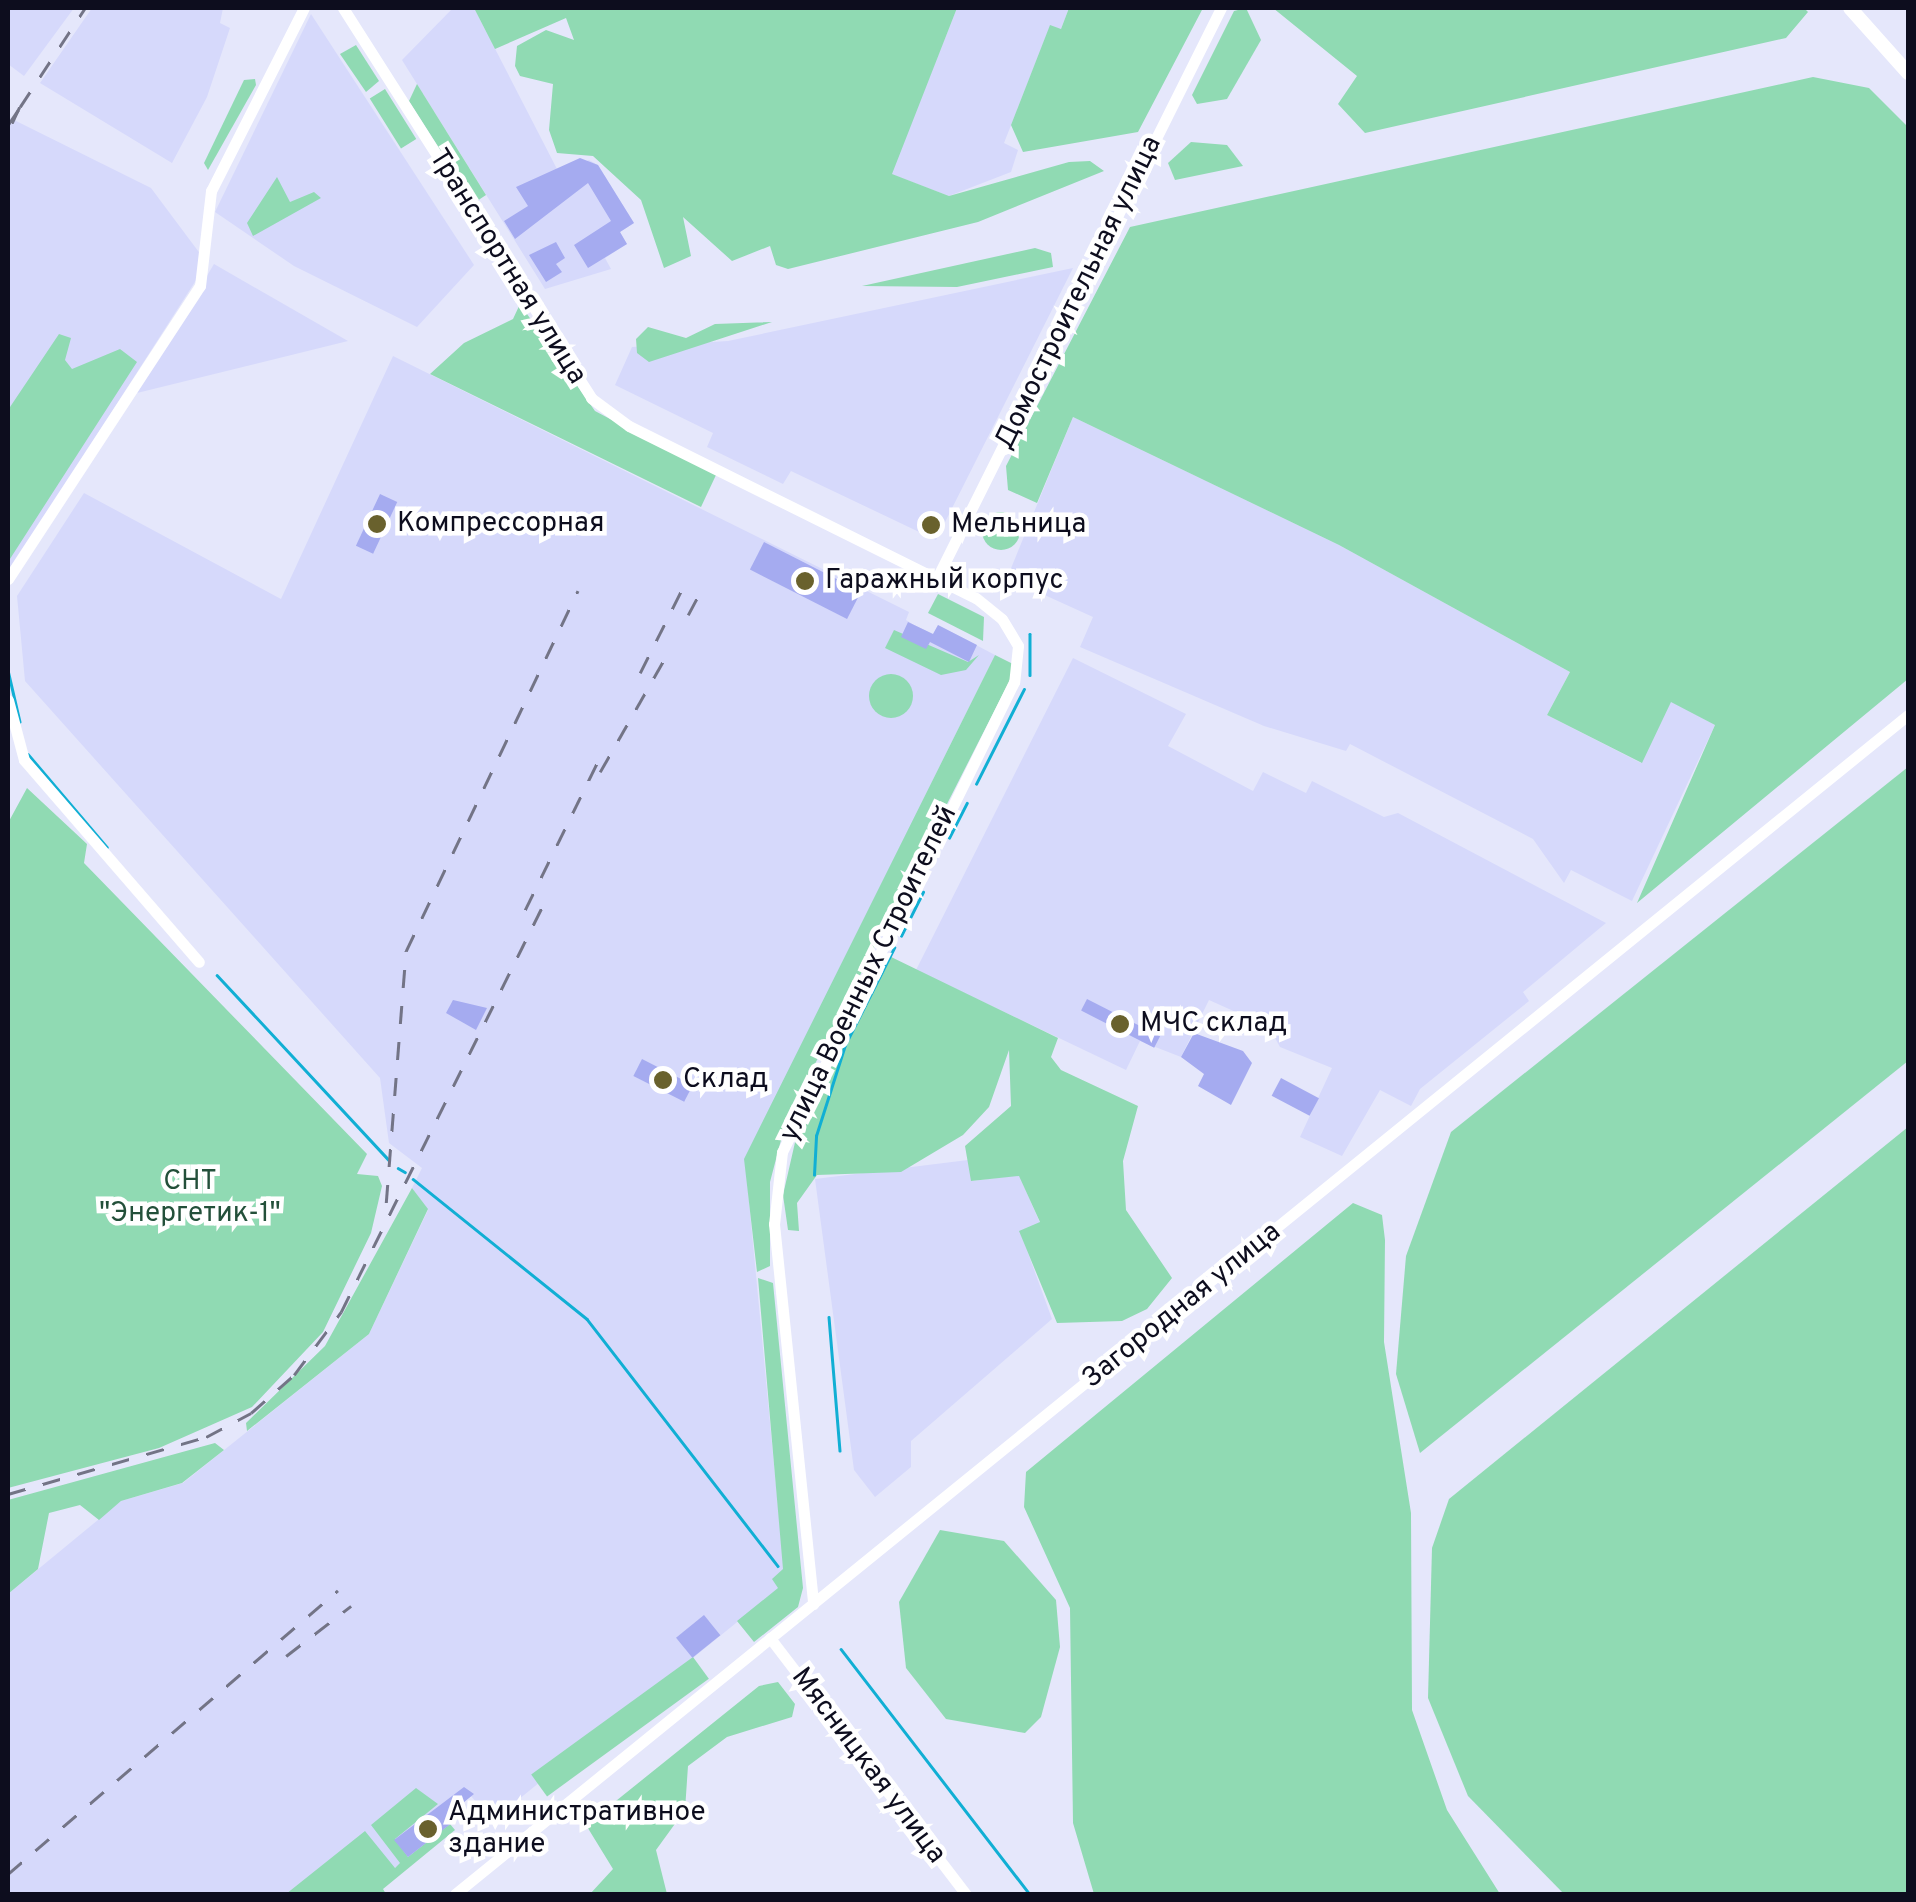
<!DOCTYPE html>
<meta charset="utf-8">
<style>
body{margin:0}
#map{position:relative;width:1916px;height:1902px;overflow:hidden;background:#e5e7fb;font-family:Overpass,sans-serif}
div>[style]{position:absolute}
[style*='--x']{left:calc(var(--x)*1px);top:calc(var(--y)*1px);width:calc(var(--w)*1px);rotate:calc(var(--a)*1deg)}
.built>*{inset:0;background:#d6d9fb}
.green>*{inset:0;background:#90dab3;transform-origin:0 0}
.round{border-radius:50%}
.stream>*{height:2.5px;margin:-1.25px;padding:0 1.25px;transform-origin:1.25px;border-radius:1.25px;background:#11afd4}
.building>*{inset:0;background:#a5abf0;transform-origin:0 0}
.minor>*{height:11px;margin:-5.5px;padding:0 5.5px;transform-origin:5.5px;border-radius:5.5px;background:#fff}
.major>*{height:14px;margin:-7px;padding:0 7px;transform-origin:7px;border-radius:7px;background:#fff}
.rail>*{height:2.5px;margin-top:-1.25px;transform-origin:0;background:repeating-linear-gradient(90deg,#737486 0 18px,transparent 0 36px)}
.dots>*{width:28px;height:28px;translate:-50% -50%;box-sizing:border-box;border:5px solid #fff;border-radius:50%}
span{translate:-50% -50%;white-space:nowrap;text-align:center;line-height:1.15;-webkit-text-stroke:9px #fff;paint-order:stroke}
.street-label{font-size:28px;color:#0d0d1e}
.poi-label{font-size:28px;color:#0d0d1e}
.left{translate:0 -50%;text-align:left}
.park-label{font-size:28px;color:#23503a}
.frame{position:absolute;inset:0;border:10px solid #0d0d1e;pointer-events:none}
</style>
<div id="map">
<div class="built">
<i style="clip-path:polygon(8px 8px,74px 8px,24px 76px,8px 64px)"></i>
<i style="clip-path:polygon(92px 8px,223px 8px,220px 23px,230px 28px,207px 97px,172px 163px,40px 83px)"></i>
<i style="clip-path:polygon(453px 8px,474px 8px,558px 171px,589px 160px,598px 165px,634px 223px,620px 232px,627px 244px,605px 258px,611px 269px,545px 289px,402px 60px)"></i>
<i style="clip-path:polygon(957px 8px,1069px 8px,1061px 29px,1050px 26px,1004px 143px,1018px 150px,1011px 172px,949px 196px,891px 174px)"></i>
<i style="clip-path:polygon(311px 14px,474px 265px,417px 327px,294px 266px,215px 212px)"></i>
<i style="clip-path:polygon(8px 117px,151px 188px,207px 263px,8px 574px)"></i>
<i style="clip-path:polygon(214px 264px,348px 341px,137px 393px)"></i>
<i style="clip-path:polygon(1073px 268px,936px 540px,791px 471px,783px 484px,707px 447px,713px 433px,615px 385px,632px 347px,728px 341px)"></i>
<i style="clip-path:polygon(393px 356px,909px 612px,906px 620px,914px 625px,933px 634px,938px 625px,995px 655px,745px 1159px,784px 1570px,779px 1588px,492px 1821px,471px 1796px,448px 1815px,453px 1822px,362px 1894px,8px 1894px,8px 1594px,121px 1501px,183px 1483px,369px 1334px,428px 1210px,412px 1188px,422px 1168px,389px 1143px,380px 1078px,25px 681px,17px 596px,84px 493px,281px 599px)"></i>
<i style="clip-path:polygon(1073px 417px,1339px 545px,1570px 672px,1547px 715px,1641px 763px,1671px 701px,1715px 725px,1632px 901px,1571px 870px,1564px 883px,1533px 839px,1350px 744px,1346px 751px,1264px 726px,1080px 647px,1093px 617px,1007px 578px)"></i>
<i style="clip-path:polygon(1073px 658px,1186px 714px,1168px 746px,1253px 791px,1263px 772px,1306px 793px,1312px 781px,1384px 817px,1398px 813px,1606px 923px,1523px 992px,1529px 1001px,1420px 1089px,1411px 1106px,1380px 1090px,1342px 1156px,1300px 1137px,1332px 1068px,1280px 1047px,1269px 1027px,1209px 1000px,1181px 1057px,1140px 1041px,1126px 1070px,916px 970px)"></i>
<i style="clip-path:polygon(968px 1160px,972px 1181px,1019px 1175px,1040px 1223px,1020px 1231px,1052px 1319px,911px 1441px,911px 1467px,875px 1497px,854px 1470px,815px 1179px)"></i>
</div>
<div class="green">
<i style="clip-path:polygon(474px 8px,957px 8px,892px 174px,949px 196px,1069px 162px,1090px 161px,1104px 171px,978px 222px,788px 269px,776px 265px,770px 246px,732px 261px,683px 217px,691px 256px,664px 268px,641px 200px,593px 156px,557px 153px,549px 130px,553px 84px,520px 76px,515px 66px,517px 46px,546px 30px,574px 40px,566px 18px,495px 49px)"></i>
<i style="clip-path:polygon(1069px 8px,1203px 8px,1138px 132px,1023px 152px,1011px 125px,1050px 25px,1061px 29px)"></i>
<i style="clip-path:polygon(1246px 8px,1261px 40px,1227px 99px,1197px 104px,1192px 95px,1234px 11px)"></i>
<i style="clip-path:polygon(1273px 8px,1804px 8px,1808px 12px,1786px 38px,1365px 133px,1338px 104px,1357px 76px)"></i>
<i style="clip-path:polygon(356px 45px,379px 81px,366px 92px,340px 54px)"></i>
<i style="clip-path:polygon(1813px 77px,1869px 88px,1908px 127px,1908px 679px,1637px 903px,1715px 725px,1671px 702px,1642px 763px,1547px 715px,1570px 672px,1339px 545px,1073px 417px,1037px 503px,1008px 490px,1006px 466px,1130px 227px)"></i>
<i style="clip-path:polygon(255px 79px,256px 85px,208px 170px,204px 163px,244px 80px)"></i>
<i style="clip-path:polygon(417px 84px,486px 195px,474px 203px,409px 101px)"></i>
<i style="left:385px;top:89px;width:59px;height:18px;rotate:58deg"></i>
<i style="clip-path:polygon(1191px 142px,1227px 145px,1243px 166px,1175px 180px,1168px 163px)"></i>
<i style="clip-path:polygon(277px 177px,290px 202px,314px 192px,321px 198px,253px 236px,247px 223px)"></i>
<i style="clip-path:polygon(1035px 248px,1051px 253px,1053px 267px,957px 287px,862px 286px)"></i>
<i style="clip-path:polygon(520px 304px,595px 411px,716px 475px,701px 507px,430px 374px,464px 343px,513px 319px)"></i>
<i style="clip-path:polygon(772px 322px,649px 362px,637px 353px,636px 339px,648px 327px,686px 338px,715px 324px)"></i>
<i style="clip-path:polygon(59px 334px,71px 338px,65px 360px,72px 369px,120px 349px,137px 362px,8px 562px,8px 410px)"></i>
<i class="round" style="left:982px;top:512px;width:38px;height:38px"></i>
<i style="clip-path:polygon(938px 594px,984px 617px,983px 641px,928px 613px)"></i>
<i style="clip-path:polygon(894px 630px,968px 662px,979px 655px,966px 670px,941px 675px,885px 648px)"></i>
<i style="clip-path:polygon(995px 655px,1015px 665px,1011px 678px,786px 1121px,770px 1182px,770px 1266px,757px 1272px,744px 1159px)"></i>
<i class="round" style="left:869px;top:674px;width:44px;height:44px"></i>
<i style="clip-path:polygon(1908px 767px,1908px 1061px,1420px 1453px,1396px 1374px,1406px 1256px,1451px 1132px)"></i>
<i style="clip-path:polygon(27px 788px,87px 844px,84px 863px,367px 1154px,357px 1174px,378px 1176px,382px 1186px,371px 1233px,323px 1332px,252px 1407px,159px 1448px,8px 1488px,8px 823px)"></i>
<i style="clip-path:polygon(887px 955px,1058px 1038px,1051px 1057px,1061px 1070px,1138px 1106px,1123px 1161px,1126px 1210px,1172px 1278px,1147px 1309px,1122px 1321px,1057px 1323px,1019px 1231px,1040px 1222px,1019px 1176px,971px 1181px,965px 1146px,1011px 1106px,1009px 1050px,989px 1107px,963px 1135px,901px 1172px,817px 1175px,797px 1203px,799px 1231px,788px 1230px,783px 1195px,796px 1138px)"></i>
<i style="clip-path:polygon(1908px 1127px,1908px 1894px,1564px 1894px,1468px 1796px,1428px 1698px,1432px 1548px,1449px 1499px)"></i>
<i style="clip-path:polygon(412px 1188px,428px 1209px,369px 1334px,247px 1431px,246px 1423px,325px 1346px)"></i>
<i style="clip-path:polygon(1353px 1203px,1382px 1215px,1385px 1240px,1384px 1342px,1411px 1513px,1412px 1710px,1447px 1810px,1500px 1894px,1094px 1894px,1073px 1823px,1070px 1608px,1024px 1507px,1026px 1472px)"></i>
<i style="clip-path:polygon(758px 1278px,773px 1283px,803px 1588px,798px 1607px,754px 1642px,737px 1621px,778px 1588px,772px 1579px,783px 1569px)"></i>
<i style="clip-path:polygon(215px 1443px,224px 1450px,182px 1483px,121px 1501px,99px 1520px,80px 1505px,49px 1513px,38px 1569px,8px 1594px,8px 1500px)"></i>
<i style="clip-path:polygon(940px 1530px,1004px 1541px,1056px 1600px,1060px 1647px,1041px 1717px,1025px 1733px,946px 1719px,906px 1668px,899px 1602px)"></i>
<i style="left:693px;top:1657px;width:27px;height:200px;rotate:54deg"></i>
<i style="clip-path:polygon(778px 1682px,795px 1704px,792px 1717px,727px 1737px,688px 1766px,685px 1810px,656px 1850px,667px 1894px,590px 1894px,613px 1869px,586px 1825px,759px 1686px)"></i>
<i style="clip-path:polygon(416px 1788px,438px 1804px,395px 1839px,408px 1857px,450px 1824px,455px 1830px,383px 1889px,386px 1894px,286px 1894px,365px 1831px,395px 1868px,400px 1863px,371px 1825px)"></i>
</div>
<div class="stream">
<i style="--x:1030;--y:634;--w:41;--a:90"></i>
<i style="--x:8;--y:670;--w:53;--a:77"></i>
<i style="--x:28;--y:754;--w:122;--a:49.7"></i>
<i style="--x:976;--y:784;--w:106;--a:-63.2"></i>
<i style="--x:949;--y:838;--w:39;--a:-63"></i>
<i style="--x:901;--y:936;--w:49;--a:-63.4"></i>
<i style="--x:217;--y:975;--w:253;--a:47.1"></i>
<i style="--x:398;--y:1168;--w:8;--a:30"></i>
<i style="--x:814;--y:1175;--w:39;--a:-87"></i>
<i style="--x:816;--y:1136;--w:96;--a:-72.3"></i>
<i style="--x:845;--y:1045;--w:109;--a:-63.2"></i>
<i style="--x:413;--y:1179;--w:223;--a:38.8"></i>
<i style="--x:587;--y:1319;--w:312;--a:52.3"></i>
<i style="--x:829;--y:1317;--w:134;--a:85.3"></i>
<i style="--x:841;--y:1649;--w:309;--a:52.4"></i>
</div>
<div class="building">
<i style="clip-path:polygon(580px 158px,598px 165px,634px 223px,620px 232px,627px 244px,588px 268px,574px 245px,611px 221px,588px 183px,515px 239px,504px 221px,528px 206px,516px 187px)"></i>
<i style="clip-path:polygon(556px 242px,565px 258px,556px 264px,562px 272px,546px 282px,529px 255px)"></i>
<i style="left:380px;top:494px;width:19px;height:57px;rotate:25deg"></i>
<i style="left:764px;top:542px;width:109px;height:31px;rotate:27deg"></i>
<i style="clip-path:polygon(908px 622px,933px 634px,938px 625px,977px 645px,969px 662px,930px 642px,926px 649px,901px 637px)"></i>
<i style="left:1087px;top:999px;width:82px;height:13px;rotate:27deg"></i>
<i style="clip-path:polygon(453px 1000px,487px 1008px,476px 1030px,446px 1013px)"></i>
<i style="clip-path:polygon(1194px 1033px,1243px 1051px,1252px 1063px,1231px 1105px,1198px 1086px,1204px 1074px,1181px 1057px)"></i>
<i style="left:642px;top:1059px;width:57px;height:19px;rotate:27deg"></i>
<i style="left:1281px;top:1078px;width:43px;height:20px;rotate:28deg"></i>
<i style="left:704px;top:1615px;width:26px;height:36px;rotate:51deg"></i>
<i style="clip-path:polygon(464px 1787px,474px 1794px,448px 1815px,453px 1822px,408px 1857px,394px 1840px)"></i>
</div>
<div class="minor">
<i style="--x:343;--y:8;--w:462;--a:57.5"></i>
<i style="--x:591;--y:398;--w:47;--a:36.4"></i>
<i style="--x:629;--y:426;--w:387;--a:26.4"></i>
<i style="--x:976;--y:598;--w:33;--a:39"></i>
<i style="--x:1002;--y:619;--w:31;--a:59"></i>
<i style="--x:1018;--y:646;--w:36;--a:96"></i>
<i style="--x:1014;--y:682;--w:524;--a:116.27"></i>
<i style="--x:782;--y:1152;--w:72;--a:96.3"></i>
<i style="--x:774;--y:1224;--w:382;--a:84.1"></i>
<i style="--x:937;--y:578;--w:637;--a:-63.52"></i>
<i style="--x:8;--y:579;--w:350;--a:-56.8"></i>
<i style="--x:200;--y:286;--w:96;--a:-83.4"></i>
<i style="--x:211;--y:191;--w:205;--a:-63.1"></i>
<i style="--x:8;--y:700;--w:62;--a:75.1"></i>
<i style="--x:24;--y:760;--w:267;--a:49.1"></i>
<i style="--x:770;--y:1638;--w:322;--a:52.6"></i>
<i style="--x:455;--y:1894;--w:1871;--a:-39.06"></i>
</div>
<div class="major">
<i style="--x:1850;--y:8;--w:87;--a:48.3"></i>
</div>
<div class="rail">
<i style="--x:20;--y:107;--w:118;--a:-56.7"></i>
<i style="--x:8;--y:125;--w:22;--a:-56"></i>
<i style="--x:20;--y:107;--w:29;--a:115"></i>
<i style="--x:688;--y:615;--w:19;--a:-62"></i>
<i style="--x:640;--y:673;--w:92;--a:-63.4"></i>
<i style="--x:600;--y:772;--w:129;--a:-60.3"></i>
<i style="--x:525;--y:910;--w:173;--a:-63.9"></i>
<i style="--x:386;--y:1203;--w:253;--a:-85.5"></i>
<i style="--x:406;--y:951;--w:399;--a:-64.5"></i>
<i style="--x:8;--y:1494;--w:206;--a:-16.1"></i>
<i style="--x:206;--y:1437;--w:51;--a:-28.1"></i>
<i style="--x:251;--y:1413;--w:57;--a:-41.5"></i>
<i style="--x:294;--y:1375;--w:79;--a:-53.3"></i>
<i style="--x:341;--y:1312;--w:466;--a:-63.6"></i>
<i style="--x:286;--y:1656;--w:82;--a:-37.6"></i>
<i style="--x:8;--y:1874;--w:435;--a:-40.7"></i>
</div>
<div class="dots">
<i style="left:377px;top:524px;background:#69612d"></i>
<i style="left:931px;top:525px;background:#69612d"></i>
<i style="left:805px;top:581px;background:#69612d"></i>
<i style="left:1120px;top:1024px;background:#69612d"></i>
<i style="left:663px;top:1080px;background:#69612d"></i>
<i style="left:428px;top:1829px;background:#69612d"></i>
</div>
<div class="street-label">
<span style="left:507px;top:267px;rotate:58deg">Транспортная улица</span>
<span style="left:1079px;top:293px;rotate:-64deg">Домостроительная улица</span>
<span style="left:869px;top:974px;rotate:-64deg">улица Военных Строителей</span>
<span style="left:1182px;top:1306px;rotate:-39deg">Загородная улица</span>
<span style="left:868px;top:1766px;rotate:53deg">Мясницкая улица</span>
</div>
<div class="poi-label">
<span class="left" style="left:397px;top:524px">Компрессорная</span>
<span class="left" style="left:951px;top:525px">Мельница</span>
<span class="left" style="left:825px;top:581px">Гаражный корпус</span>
<span class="left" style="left:1140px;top:1024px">МЧС склад</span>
<span class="left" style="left:683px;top:1080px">Склад</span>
<span class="left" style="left:448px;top:1829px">Административное<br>здание</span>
</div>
<div class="park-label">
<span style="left:190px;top:1198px">СНТ<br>"Энергетик-1"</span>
</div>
<div class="frame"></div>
</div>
